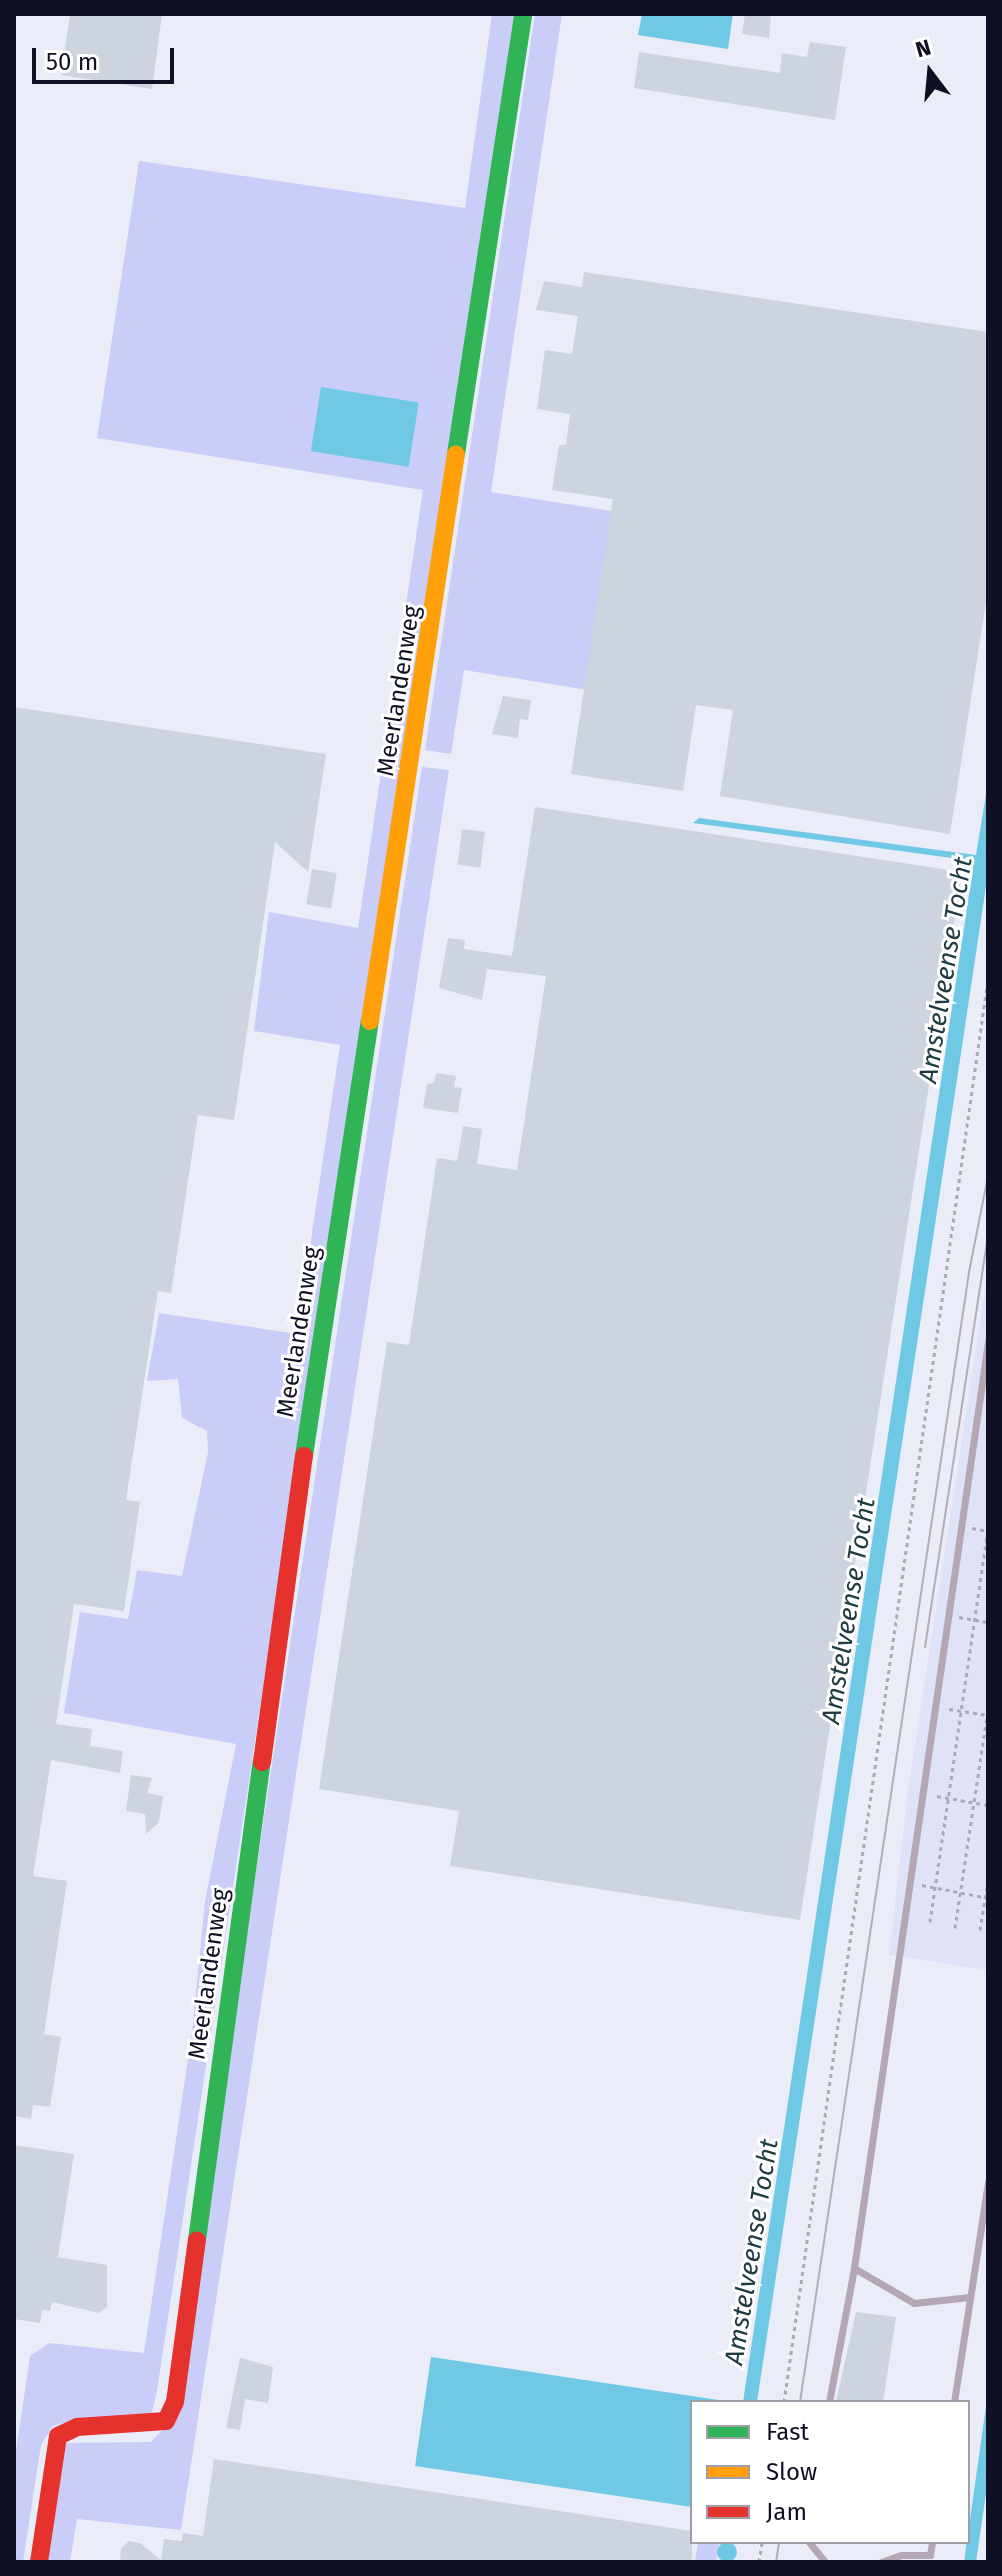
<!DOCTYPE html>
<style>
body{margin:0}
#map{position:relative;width:1002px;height:2576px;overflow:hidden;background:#eaecf8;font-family:"Fira Sans",sans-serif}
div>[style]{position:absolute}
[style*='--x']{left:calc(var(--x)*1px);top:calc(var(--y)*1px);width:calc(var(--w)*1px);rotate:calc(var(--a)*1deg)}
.built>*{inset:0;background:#e0e2f6}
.green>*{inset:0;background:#cacdf7}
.water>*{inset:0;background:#6fc9e5;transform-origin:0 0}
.round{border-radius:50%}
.building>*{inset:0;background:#ced3e0;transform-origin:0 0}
.path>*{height:3px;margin-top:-1.5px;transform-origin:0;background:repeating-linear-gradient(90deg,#b0a8b3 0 4px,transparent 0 8px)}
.lane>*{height:7px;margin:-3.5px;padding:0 3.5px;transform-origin:3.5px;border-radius:3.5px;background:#b5a6b4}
.fast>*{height:18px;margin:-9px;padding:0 9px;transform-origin:9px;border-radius:9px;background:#30b455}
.slow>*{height:18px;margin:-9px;padding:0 9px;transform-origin:9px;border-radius:9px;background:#ff9f0a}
.jam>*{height:18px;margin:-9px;padding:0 9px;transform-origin:9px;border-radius:9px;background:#e5322d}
.tram>*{height:2px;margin:-1px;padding:0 1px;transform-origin:1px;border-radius:1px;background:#b4acb8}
span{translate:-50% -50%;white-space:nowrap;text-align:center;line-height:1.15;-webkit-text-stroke:6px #fff;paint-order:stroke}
.street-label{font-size:24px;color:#101024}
.water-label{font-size:26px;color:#203b43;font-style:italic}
.frame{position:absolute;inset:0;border:16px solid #101024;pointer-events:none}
.legend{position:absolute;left:690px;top:2400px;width:280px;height:144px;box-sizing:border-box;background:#fff;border:2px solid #9f9fa7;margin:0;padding:10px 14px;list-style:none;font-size:24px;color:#101024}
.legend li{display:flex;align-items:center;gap:16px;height:40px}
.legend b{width:40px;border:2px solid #9f9fa7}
.north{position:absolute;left:890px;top:32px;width:80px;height:80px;-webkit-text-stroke:6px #fff;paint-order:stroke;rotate:344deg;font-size:22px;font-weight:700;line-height:32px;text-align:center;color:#101024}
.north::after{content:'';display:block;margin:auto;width:28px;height:36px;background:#101024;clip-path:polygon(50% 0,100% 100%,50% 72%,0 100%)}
.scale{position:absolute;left:32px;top:48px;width:142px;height:36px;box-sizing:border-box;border:4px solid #101024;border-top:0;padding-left:10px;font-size:24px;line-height:28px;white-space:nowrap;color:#101024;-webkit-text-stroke:6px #fff;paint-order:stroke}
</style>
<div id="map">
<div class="built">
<i style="clip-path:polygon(988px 1270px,988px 1970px,889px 1955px,908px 1791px)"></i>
</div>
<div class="green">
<i style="clip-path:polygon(492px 14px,515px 14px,157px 2391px,152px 2412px,142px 2423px,71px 2421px,53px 2426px,41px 2445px,23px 2562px,14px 2562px,14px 2465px,30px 2356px,49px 2343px,144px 2353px,192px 2033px,205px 1901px,236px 1744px,64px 1713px,80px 1612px,128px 1619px,137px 1570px,182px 1576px,208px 1452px,207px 1431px,182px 1418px,178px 1379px,147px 1381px,159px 1313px,297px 1334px,340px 1045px,254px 1031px,269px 912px,358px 928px,423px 490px,97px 438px,139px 161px,465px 208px)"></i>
<i style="clip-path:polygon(535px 14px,562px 14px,491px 492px,624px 513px,594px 691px,464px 670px,451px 754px,425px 750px)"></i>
<i style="clip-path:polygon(422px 767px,449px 770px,181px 2530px,77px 2519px,70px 2562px,43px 2562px,66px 2443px,151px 2442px,170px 2422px,177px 2396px)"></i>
<i style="clip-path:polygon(698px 2542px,719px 2542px,716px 2562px,695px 2562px)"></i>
</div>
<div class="water">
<i style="clip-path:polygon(642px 14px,733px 14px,728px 49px,638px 35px)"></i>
<i style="left:321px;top:387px;width:99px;height:65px;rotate:9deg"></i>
<i style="clip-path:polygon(988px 782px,988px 873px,964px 1033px,757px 2402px,743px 2402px,974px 861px,693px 823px,699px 818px,976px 855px)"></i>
<i style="clip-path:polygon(431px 2357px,725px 2401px,692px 2402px,692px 2507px,415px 2466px)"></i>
<i style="clip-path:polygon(988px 2392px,988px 2480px,976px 2562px,964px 2562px)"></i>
<i class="round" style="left:717px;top:2542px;width:20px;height:20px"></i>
</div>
<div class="building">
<i style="clip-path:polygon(70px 14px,162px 14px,152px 89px,61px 75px)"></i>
<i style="clip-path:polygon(745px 14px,771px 14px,769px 38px,742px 34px)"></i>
<i style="clip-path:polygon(810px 42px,846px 47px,835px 120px,634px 88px,639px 52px,780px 73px,782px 53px,807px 57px)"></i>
<i style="clip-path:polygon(584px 272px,988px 332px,988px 589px,950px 834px,720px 796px,733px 710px,696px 705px,683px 791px,571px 774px,613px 499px,552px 490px,559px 445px,566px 445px,570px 414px,537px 409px,545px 350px,572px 354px,578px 316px,536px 310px,544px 281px,582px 287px)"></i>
<i style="clip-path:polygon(503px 696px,531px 700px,528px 720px,520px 719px,518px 738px,492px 734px)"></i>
<i style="clip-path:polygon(14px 707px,326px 754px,308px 872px,275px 842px,234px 1120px,198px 1115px,171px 1293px,158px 1291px,126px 1500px,140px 1502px,124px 1611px,74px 1604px,56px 1724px,92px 1729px,90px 1746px,123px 1751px,120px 1773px,51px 1760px,33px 1876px,67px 1881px,44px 2034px,61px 2037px,50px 2107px,33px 2105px,31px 2119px,14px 2116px)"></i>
<i style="clip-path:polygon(535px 807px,962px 872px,800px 1920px,450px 1866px,459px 1811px,319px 1789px,387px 1342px,409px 1345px,437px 1158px,457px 1161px,463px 1126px,482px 1129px,477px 1164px,517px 1170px,546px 976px,487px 969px,482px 1000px,439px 988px,448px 938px,465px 940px,464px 949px,512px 956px)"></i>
<i style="left:462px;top:829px;width:23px;height:36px;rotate:7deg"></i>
<i style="left:312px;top:869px;width:25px;height:36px;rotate:9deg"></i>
<i style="clip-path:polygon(436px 1073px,456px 1076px,454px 1087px,462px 1088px,458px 1113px,423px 1108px,427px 1084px,434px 1083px)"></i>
<i style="clip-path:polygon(131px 1775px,152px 1778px,147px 1793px,163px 1796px,159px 1822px,146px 1834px,145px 1814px,126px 1811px)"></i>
<i style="clip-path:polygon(14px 2145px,74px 2154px,58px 2257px,107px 2265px,107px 2307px,99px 2313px,52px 2302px,50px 2311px,42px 2310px,40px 2323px,14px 2319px)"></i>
<i style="clip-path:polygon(856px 2312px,896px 2317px,883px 2402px,836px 2402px)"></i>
<i style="clip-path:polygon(240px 2358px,273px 2367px,268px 2403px,245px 2399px,240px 2430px,226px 2428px)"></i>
<i style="clip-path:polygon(214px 2459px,692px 2531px,692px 2562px,120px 2562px,121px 2548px,129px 2541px,140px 2543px,161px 2560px,164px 2539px,182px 2541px,183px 2533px,203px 2536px)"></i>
</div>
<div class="path">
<i style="--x:972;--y:1528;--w:16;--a:11"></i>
<i style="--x:959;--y:1617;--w:29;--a:10"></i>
<i style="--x:949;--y:1709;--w:39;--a:9"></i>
<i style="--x:937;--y:1796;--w:52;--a:10"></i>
<i style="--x:922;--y:1885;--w:67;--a:11.1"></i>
<i style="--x:930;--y:1922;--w:397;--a:-81.6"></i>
<i style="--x:955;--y:1928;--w:219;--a:-81.4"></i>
<i style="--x:980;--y:1930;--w:50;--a:-80.7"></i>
<i style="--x:784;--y:2402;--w:1438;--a:-81.84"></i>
<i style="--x:759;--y:2562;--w:20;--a:-81"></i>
</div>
<div class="lane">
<i style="--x:854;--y:2268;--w:69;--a:30.3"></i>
<i style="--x:914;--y:2303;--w:56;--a:-6.1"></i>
<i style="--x:829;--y:2402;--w:136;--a:-79.4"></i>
<i style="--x:854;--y:2268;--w:937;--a:-81.77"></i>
<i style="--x:954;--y:2402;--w:223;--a:-81.2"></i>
<i style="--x:809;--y:2542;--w:26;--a:51"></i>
<i style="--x:881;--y:2562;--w:21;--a:-19"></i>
<i style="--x:901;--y:2555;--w:29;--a:0"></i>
<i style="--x:930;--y:2555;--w:13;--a:-81"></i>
</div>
<div class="fast">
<i style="--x:456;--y:454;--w:445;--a:-81.3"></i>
<i style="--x:304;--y:1456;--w:440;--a:-81.4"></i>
<i style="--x:197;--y:2240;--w:482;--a:-82.3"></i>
</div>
<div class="slow">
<i style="--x:370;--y:1021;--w:573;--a:-81.38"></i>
</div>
<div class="jam">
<i style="--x:262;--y:1762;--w:309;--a:-82.2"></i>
<i style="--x:39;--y:2562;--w:127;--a:-81.4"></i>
<i style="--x:58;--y:2436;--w:21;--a:-25"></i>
<i style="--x:77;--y:2427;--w:89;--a:-3.9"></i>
<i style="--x:166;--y:2421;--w:21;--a:-65"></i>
<i style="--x:175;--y:2402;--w:163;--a:-82.3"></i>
</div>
<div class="tram">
<i style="--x:925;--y:1647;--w:416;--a:-81.3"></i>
<i style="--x:800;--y:2402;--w:1143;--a:-81.49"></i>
<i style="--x:969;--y:1272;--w:98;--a:-78.8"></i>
<i style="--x:776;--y:2562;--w:20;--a:-81"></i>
</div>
<div class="street-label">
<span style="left:399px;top:691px;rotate:-81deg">Meerlandenweg</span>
<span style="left:299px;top:1332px;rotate:-81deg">Meerlandenweg</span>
<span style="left:209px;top:1974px;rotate:-82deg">Meerlandenweg</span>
</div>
<div class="water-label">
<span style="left:946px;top:970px;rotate:-81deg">Amstelveense Tocht</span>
<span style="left:849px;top:1611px;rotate:-81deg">Amstelveense Tocht</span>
<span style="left:752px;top:2252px;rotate:-81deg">Amstelveense Tocht</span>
</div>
<div class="frame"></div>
<ul class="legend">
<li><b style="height:10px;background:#30b455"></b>Fast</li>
<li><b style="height:10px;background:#ff9f0a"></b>Slow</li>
<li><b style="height:10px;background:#e5322d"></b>Jam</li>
</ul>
<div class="north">N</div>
<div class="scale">50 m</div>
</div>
